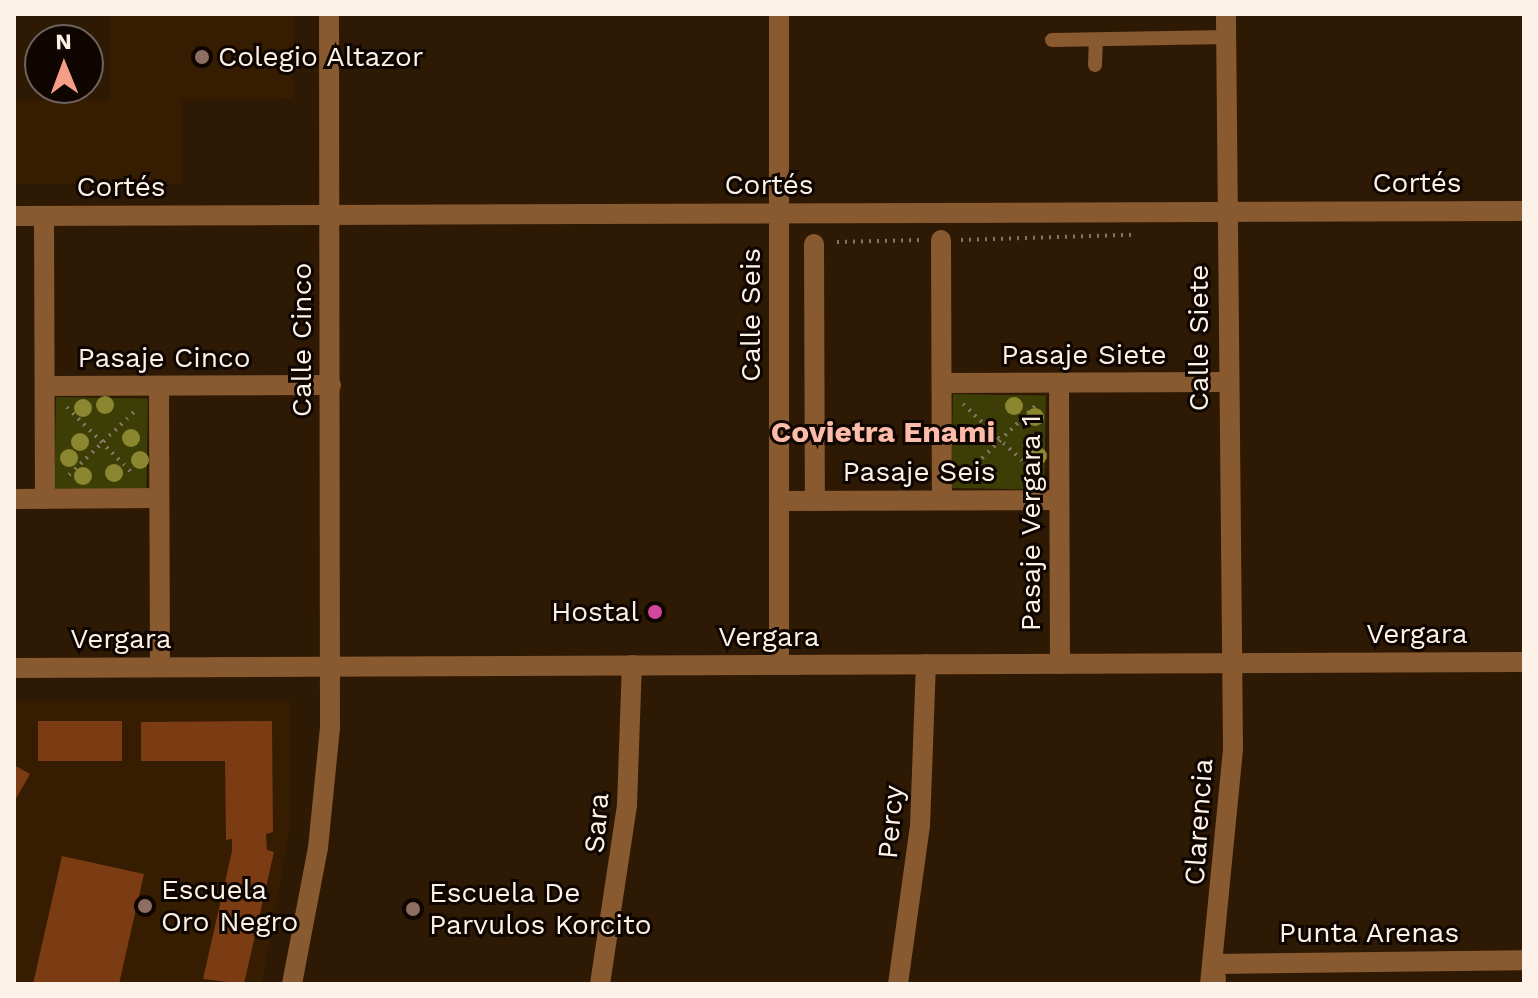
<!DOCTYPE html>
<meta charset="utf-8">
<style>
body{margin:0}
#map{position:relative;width:1538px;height:998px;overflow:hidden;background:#2d1904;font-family:"Work Sans",sans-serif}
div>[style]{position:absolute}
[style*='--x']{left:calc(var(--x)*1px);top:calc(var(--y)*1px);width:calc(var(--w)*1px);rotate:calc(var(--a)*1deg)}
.built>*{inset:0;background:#361c01}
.green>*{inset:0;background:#3c3e05;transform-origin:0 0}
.building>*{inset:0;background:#7b3b13;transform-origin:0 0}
.path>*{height:4px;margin-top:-2px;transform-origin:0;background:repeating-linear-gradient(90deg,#857464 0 2px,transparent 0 8px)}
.service>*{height:14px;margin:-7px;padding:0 7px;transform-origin:7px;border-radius:7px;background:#89592f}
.minor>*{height:20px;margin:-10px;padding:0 10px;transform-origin:10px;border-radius:10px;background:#89592f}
.tertiary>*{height:20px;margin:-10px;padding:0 10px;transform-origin:10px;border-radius:10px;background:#89592f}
.trees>*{width:18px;height:18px;margin:-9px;border-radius:50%;background:#8b8630}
.dots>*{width:22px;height:22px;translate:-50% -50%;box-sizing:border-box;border:4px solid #0f0601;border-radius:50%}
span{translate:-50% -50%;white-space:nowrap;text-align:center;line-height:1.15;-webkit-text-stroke:6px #0f0601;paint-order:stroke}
.poi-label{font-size:28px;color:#fdf2e7}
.left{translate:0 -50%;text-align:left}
.right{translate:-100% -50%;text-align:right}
.street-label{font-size:28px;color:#fdf2e7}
.neighbourhood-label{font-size:30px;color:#fdbca9;font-weight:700}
.frame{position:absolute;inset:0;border:16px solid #fdf2e7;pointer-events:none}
.north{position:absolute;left:24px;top:24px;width:80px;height:80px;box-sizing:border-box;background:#0f0601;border:2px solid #6e645d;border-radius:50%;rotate:359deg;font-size:22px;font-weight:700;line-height:32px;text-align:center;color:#fdf2e7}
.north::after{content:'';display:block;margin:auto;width:28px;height:36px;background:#f49e87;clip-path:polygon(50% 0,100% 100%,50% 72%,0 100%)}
</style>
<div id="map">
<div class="built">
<i style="clip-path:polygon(110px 14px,293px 14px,293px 99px,182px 100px,183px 184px,14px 184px,14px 100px,110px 100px)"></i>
<i style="clip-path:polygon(14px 701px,290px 701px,290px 828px,262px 984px,14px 984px)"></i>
</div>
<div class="green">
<i style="left:953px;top:394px;width:93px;height:94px;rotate:1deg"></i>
<i style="left:56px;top:397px;width:92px;height:92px;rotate:1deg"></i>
</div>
<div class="building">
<i style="left:122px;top:721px;width:40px;height:84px;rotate:90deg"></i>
<i style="clip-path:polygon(272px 721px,273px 832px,266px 834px,267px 850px,274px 852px,244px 984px,203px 979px,232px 851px,232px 839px,226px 840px,225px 761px,141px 761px,141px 722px)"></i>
<i style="clip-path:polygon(14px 765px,30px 774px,14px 802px)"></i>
<i style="clip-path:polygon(62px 856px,144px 874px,119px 984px,33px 984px)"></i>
</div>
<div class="path">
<i style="--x:961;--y:240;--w:173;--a:-1.7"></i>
<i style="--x:837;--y:242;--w:83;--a:-1.4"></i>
<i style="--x:963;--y:404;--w:104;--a:43.8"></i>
<i style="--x:67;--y:407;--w:95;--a:45.4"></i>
<i style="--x:69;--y:475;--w:96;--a:-44.2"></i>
<i style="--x:965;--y:475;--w:100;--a:-44.6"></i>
</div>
<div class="service">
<i style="--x:1052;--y:40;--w:174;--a:-1"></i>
<i style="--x:1095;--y:65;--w:25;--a:-88"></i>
</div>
<div class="minor">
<i style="--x:779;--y:14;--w:651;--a:90"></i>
<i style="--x:14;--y:216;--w:1510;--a:-0.19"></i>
<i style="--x:44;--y:216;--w:283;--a:89.8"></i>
<i style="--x:941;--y:240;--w:260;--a:89.8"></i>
<i style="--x:814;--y:244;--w:257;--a:89.8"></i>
<i style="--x:942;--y:383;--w:285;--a:-0.2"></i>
<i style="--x:1059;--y:383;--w:281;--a:89.8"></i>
<i style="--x:45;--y:386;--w:286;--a:-0.2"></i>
<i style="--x:159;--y:386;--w:281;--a:89.8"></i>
<i style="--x:14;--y:499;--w:145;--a:-0.4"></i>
<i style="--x:779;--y:501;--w:280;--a:-0.2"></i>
<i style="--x:1216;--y:980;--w:16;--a:-97"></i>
<i style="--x:1214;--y:964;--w:310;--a:-0.7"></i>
<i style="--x:292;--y:984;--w:138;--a:-79.2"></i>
<i style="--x:318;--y:848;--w:122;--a:-84.3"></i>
<i style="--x:330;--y:727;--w:713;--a:-90.08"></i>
<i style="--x:600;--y:984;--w:181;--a:-81.4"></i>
<i style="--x:627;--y:805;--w:140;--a:-88"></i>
<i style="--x:898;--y:984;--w:160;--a:-82.1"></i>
<i style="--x:920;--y:826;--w:162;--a:-87.9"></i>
</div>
<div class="tertiary">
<i style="--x:14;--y:668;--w:1510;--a:-0.23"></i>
<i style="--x:1210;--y:984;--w:237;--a:-84.4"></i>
<i style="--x:1233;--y:748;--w:734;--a:-90.55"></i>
</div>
<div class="trees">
<i style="left:105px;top:405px"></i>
<i style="left:1014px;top:406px"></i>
<i style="left:83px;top:408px"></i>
<i style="left:1035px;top:417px"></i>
<i style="left:131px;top:438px"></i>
<i style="left:80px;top:442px"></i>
<i style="left:1038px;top:456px"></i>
<i style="left:69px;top:458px"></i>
<i style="left:140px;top:460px"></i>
<i style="left:114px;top:473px"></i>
<i style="left:83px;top:476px"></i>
</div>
<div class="dots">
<i style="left:202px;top:57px;background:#8d6e63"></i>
<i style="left:655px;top:612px;background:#d1479c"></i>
<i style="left:145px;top:906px;background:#8d6e63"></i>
<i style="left:413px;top:909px;background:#8d6e63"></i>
</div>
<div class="poi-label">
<span class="left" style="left:218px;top:57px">Colegio Altazor</span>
<span class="right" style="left:639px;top:612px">Hostal</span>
<span class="left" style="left:161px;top:906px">Escuela<br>Oro Negro</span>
<span class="left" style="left:429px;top:909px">Escuela De<br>Parvulos Korcito</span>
</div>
<div class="street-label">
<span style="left:1417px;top:183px">Cortés</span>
<span style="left:769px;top:185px">Cortés</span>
<span style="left:121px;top:187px">Cortés</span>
<span style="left:751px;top:315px;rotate:-90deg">Calle Seis</span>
<span style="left:1199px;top:338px;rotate:-90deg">Calle Siete</span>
<span style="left:302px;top:340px;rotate:-90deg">Calle Cinco</span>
<span style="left:1084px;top:355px">Pasaje Siete</span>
<span style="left:164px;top:358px">Pasaje Cinco</span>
<span style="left:919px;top:472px">Pasaje Seis</span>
<span style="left:1031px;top:523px;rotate:-90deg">Pasaje Vergara 1</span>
<span style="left:1417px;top:634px">Vergara</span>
<span style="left:769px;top:637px">Vergara</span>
<span style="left:121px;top:639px">Vergara</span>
<span style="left:891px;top:822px;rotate:-85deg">Percy</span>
<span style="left:1199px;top:822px;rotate:-86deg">Clarencia</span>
<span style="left:597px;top:823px;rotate:-85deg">Sara</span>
<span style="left:1369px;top:933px">Punta Arenas</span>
</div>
<div class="neighbourhood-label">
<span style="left:883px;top:432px">Covietra Enami</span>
</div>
<div class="frame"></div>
<div class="north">N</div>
</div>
